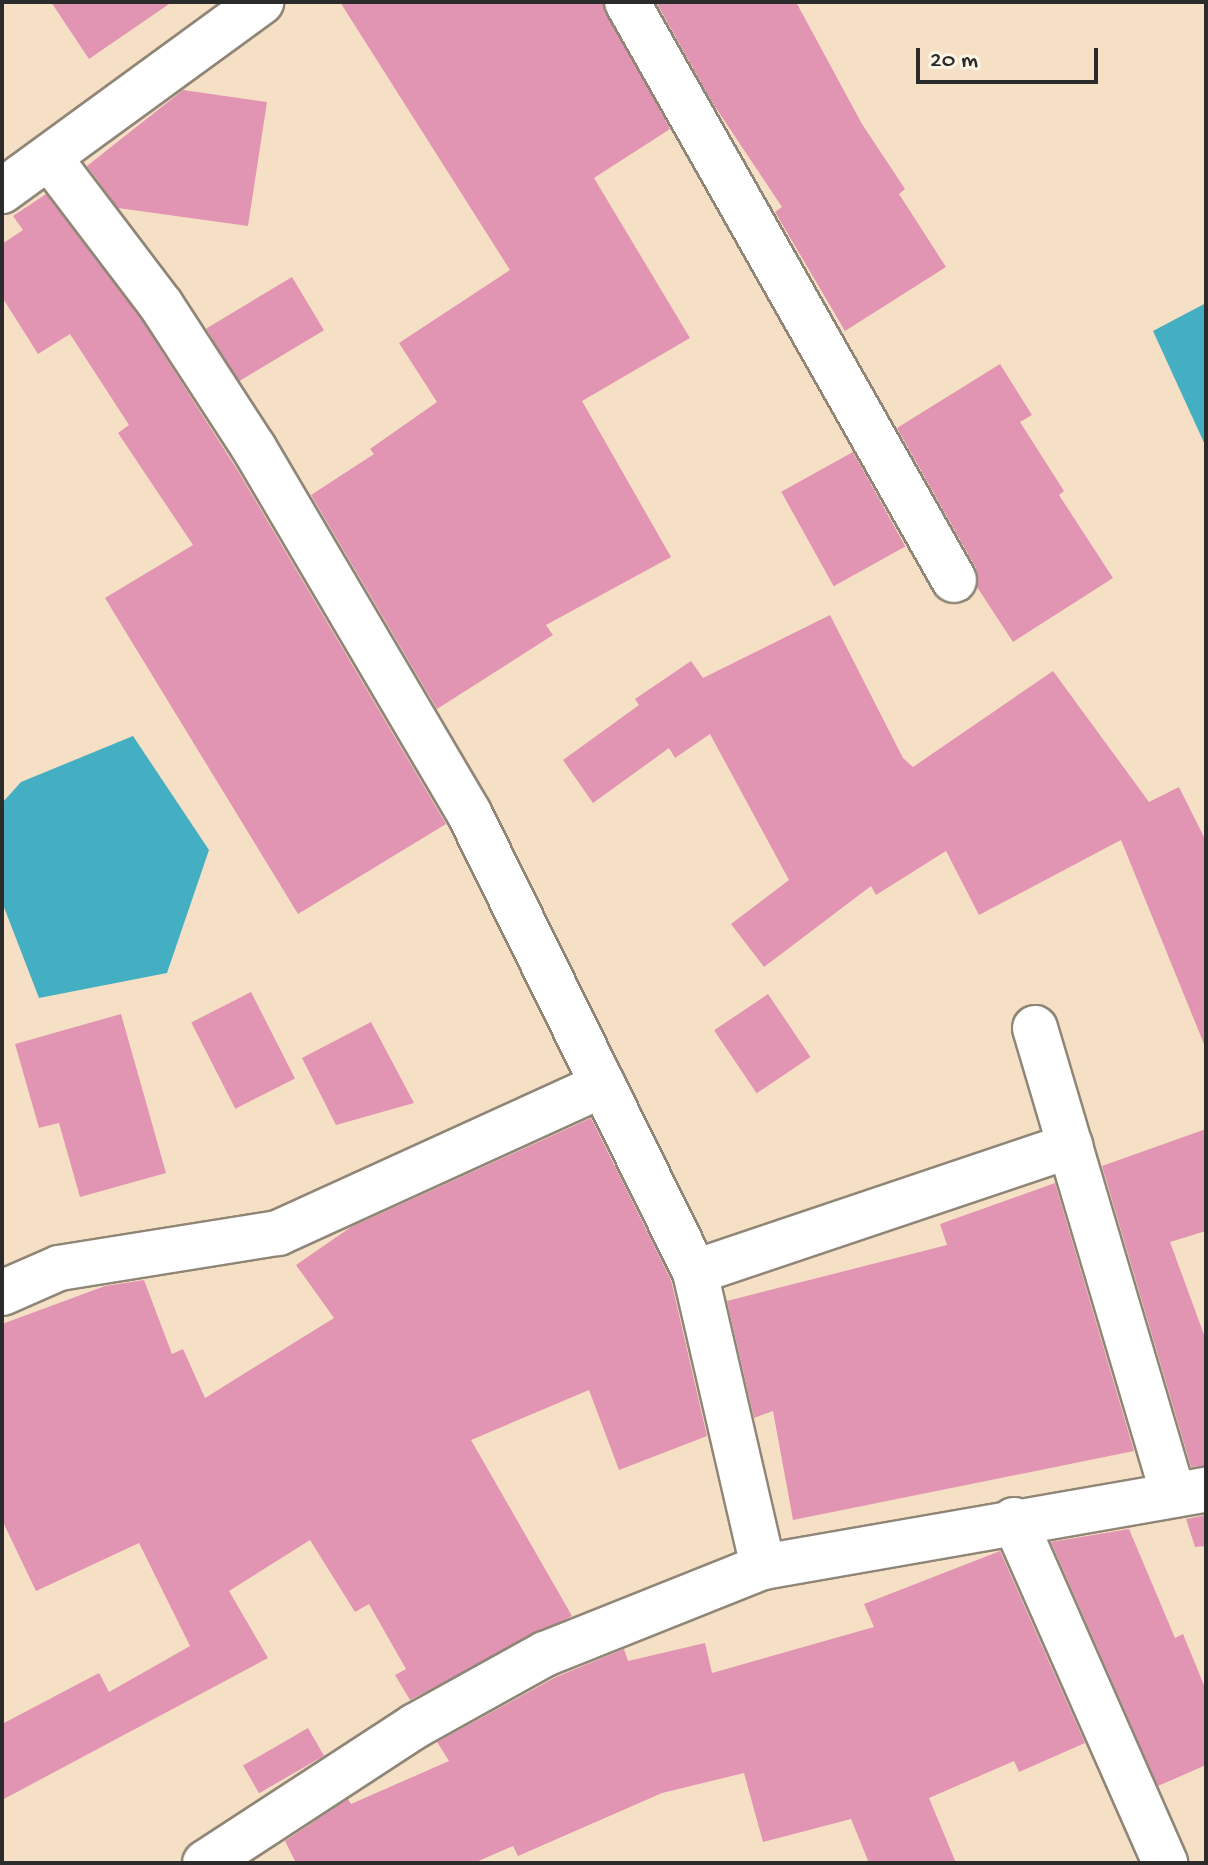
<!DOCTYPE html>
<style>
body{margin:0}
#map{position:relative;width:1208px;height:1865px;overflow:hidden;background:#f6e0c5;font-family:"Gochi Hand",sans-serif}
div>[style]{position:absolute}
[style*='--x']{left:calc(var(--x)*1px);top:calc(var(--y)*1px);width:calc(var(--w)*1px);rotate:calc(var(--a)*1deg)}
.water>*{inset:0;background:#44aec3}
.building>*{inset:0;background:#e294b3;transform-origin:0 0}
.roads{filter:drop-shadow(2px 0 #908678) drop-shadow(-2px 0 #908678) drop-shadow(0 2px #908678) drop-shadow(0 -2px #908678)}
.minor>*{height:44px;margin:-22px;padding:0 22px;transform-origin:22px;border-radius:22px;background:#fff}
span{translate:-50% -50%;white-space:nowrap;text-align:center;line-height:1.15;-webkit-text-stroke:8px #fcf5e5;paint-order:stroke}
.frame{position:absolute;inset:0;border:4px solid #2b2b2b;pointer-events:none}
.scale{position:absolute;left:916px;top:48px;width:182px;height:36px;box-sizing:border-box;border:4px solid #2b2b2b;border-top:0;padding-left:10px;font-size:24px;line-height:28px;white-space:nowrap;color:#2b2b2b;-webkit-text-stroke:6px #fcf5e5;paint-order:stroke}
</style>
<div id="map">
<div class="water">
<i style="clip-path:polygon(1206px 303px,1206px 447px,1153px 331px)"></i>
<i style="clip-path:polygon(133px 736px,209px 850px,167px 973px,39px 998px,2px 902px,2px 803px,21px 782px)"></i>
</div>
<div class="building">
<i style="clip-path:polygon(51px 2px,172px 2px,89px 59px)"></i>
<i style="clip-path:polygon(340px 2px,602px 2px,670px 129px,594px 178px,690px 338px,582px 401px,671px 557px,546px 625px,553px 635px,437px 709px,311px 495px,374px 454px,370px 449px,437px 402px,399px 343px,510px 270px)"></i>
<i style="clip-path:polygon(656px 2px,796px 2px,862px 124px,905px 189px,899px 194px,946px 267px,845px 331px,775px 212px,782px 207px,712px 102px)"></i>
<i style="clip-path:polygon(183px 90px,267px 102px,248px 226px,118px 208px,87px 166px)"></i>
<i style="clip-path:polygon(46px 194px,141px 319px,238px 471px,446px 824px,298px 914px,105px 598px,193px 545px,118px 433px,129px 425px,70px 334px,38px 354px,2px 297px,2px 244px,23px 230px,13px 216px)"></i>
<i style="left:292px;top:277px;width:62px;height:100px;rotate:59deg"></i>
<i style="clip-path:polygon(1000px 364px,1032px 415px,1020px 422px,1064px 491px,1059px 495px,1113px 578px,1013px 642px,977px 587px,976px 568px,897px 428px)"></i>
<i style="left:853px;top:452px;width:108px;height:82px;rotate:61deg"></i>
<i style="clip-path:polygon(830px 615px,903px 758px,913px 767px,1053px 671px,1149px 802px,1179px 787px,1206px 841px,1206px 1049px,1121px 840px,979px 915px,946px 851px,876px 895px,871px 886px,764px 967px,731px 924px,789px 880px,710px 734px,675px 758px,669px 748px,593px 803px,563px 760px,639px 705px,635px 699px,691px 661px,703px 678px)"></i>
<i style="left:251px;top:992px;width:97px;height:67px;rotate:63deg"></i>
<i style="left:768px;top:994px;width:76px;height:65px;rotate:56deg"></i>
<i style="clip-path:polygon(121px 1014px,166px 1173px,80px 1197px,59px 1123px,39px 1128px,15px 1044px)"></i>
<i style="clip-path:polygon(371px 1022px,414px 1103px,336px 1125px,302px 1058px)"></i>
<i style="clip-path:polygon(591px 1118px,671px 1280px,707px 1436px,619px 1470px,589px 1390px,471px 1440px,572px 1616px,410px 1700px,395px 1675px,406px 1669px,369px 1604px,355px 1612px,310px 1540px,229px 1591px,268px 1658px,2px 1800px,2px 1724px,99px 1673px,109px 1692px,190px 1646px,139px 1543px,36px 1591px,2px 1520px,2px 1324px,105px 1286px,144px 1280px,172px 1354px,183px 1349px,205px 1398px,334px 1318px,296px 1265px,351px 1227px)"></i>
<i style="clip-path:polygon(1206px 1129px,1206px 1231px,1170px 1242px,1206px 1340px,1206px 1466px,1191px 1467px,1102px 1166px)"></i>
<i style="clip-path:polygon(1055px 1183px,1134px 1451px,793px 1520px,773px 1411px,754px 1418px,727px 1301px,947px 1245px,940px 1224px)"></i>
<i style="clip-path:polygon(1206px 1515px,1206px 1546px,1195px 1547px,1186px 1519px)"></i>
<i style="clip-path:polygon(1129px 1529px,1175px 1638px,1183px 1634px,1206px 1690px,1206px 1765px,1158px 1786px,1051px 1542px)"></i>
<i style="clip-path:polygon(1000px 1551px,1085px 1743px,1019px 1772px,1014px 1761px,929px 1798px,956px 1863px,869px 1863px,851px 1819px,763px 1842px,744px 1773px,662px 1793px,518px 1856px,513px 1846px,474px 1863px,296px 1863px,285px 1841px,348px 1799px,351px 1804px,449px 1761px,437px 1742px,556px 1677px,624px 1649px,628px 1661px,705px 1643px,712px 1673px,874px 1627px,864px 1604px)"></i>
<i style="left:308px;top:1728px;width:32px;height:75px;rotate:60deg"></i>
</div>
<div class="roads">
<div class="minor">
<i style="--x:627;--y:2;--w:664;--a:60.5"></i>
<i style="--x:51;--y:160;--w:182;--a:52.8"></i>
<i style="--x:161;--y:305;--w:171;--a:57"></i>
<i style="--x:254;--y:448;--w:424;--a:59.5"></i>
<i style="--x:469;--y:813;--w:512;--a:63.79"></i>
<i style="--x:695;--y:1272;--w:303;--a:77"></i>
<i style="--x:763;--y:1567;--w:450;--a:-9.9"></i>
<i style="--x:2;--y:191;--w:321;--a:-36.1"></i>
<i style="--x:1035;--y:1028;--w:485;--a:73.5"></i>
<i style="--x:695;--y:1272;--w:396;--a:-18.6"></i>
<i style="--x:2;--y:1293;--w:62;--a:-23.7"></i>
<i style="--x:59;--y:1268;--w:222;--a:-9.1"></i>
<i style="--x:278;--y:1233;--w:357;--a:-24.5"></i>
<i style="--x:1014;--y:1520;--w:375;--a:66.2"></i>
<i style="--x:205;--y:1863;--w:251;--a:-33.1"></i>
<i style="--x:415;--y:1726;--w:149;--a:-29"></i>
<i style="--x:545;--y:1654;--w:235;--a:-21.8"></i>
</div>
</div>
<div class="frame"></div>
<div class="scale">20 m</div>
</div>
